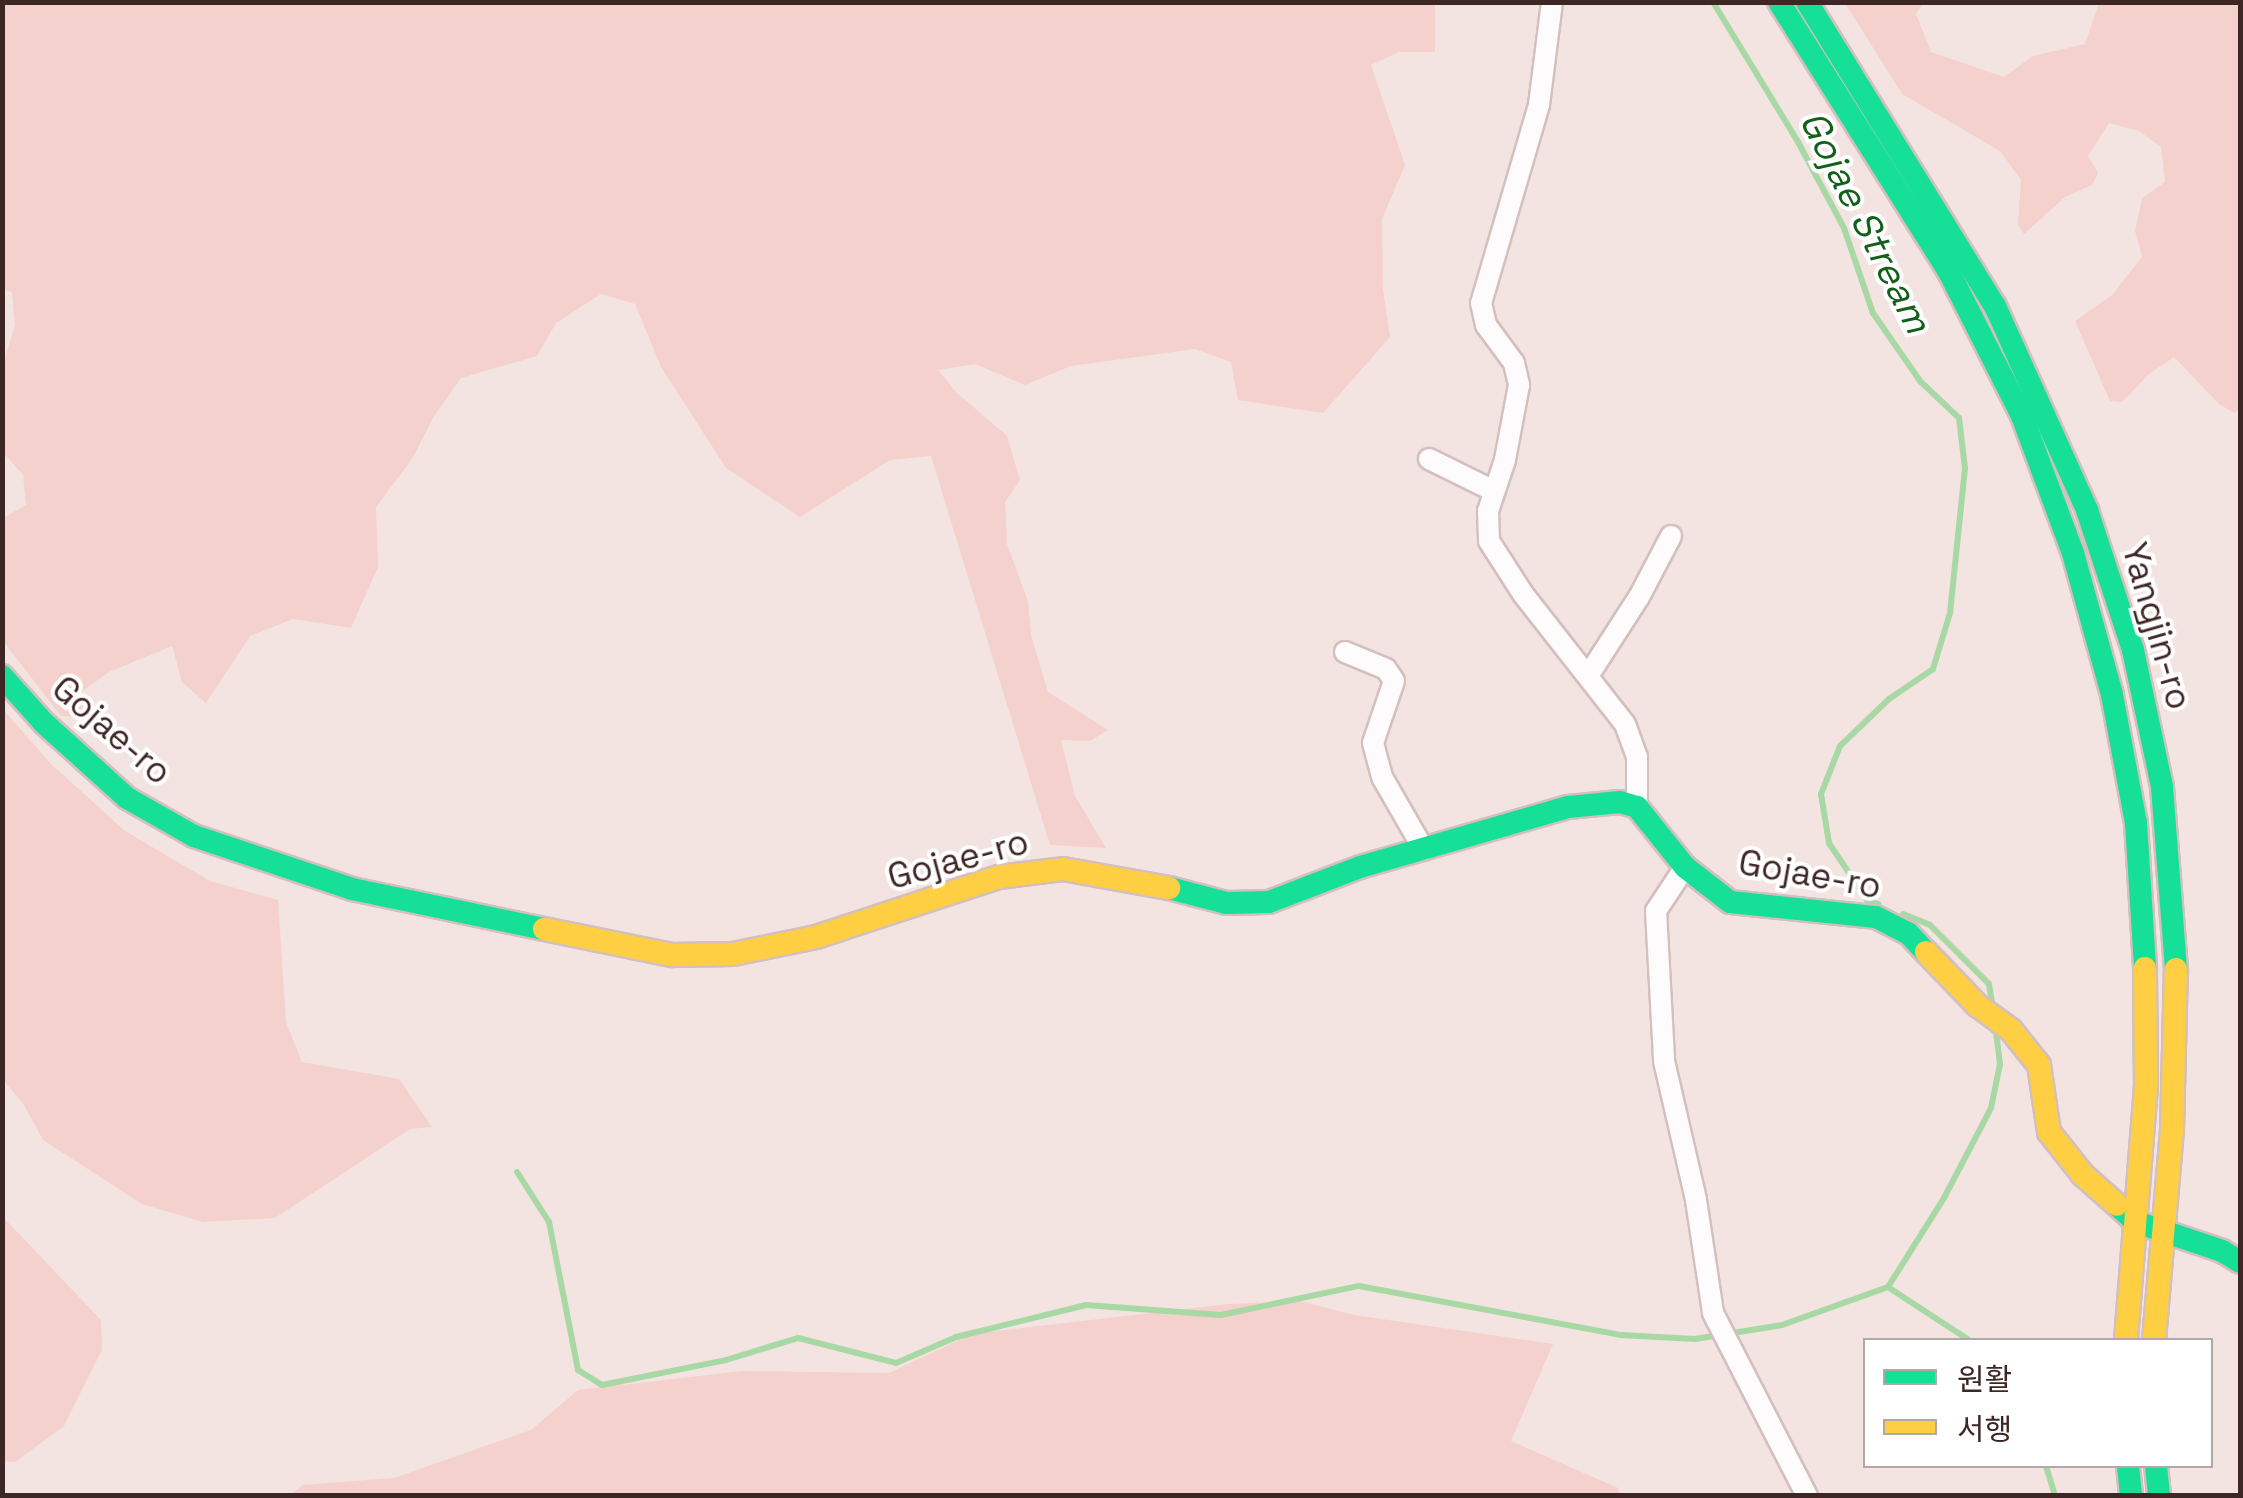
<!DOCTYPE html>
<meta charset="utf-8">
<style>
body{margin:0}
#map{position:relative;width:2243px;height:1498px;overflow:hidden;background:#f3e4e2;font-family:"Space Grotesk","Noto Sans KR",sans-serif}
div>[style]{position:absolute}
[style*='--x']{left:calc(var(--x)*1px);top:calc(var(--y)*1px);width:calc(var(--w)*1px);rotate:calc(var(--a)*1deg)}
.green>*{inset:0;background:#f4d1cd}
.stream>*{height:6px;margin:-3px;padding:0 3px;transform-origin:3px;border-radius:3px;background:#a8d8a4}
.roads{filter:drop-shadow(2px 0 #d3c0be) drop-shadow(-2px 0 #d3c0be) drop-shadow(0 2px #d3c0be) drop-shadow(0 -2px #d3c0be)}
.street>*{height:20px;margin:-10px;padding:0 10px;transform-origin:10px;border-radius:10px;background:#fdfbfb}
.fast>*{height:22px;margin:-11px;padding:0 11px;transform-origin:11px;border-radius:11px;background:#16e098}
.slow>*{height:22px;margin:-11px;padding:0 11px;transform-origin:11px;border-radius:11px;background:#ffcf43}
span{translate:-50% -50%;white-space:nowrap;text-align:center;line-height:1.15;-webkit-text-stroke:8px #fff;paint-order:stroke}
.street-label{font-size:35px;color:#3e2624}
.water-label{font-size:38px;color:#13601b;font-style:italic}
.frame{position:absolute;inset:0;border:5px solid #3e2624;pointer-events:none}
.legend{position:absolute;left:1863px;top:1338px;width:350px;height:130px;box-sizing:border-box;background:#fff;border:2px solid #b2a8a7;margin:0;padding:12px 18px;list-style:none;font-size:30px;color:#3e2624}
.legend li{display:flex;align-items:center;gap:20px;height:50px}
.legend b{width:50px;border:2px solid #b2a8a7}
</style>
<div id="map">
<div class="green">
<i style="clip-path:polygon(3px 2px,1435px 2px,1435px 52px,1399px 52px,1371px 65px,1405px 165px,1382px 219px,1383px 290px,1390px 337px,1323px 413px,1238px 400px,1231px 362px,1195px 349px,1071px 366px,1025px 385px,975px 364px,938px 370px,956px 392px,1007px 436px,1020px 480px,1005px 502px,1007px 544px,1028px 601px,1031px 635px,1048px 692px,1108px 730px,1090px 741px,1061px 740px,1075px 796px,1106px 848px,1050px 845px,931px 456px,890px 460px,800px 517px,726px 468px,661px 367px,635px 304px,601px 294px,556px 323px,537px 356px,461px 378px,434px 416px,412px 459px,376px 507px,378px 567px,351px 628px,293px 619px,250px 636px,206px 703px,182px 682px,172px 646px,109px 672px,81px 692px,82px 717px,61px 716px,3px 641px,3px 518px,26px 505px,23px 475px,2px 451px,3px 365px,15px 325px,12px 292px,2px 289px)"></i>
<i style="clip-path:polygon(1845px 3px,1923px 3px,1916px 14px,1931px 52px,2004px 77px,2033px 56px,2085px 44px,2099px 3px,2240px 3px,2240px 410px,2234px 413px,2219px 404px,2174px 357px,2149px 374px,2122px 402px,2110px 401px,2075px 321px,2112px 295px,2142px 257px,2135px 231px,2142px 198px,2165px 182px,2161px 147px,2139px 131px,2109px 123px,2088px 156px,2098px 173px,2092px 185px,2065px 197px,2024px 234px,2018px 225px,2021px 180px,2000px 151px,1902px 94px)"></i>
<i style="clip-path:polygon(2px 708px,51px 764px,125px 831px,210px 881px,278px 900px,286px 1022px,302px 1062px,399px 1079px,432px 1127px,410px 1129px,275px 1218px,203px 1222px,142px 1204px,43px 1140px,24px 1105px,3px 1080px)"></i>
<i style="clip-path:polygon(3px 1217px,101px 1320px,102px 1350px,64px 1426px,15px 1462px,3px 1461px)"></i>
<i style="clip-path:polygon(1300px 1301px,1354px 1315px,1553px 1344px,1511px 1441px,1618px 1488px,1620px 1495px,291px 1495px,302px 1485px,394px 1478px,531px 1430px,578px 1390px,742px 1371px,889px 1373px,972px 1334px,1228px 1304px)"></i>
</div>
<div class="stream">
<i style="--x:1713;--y:2;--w:164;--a:58.7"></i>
<i style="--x:1798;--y:142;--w:98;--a:61.9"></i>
<i style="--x:1844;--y:228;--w:90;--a:71.2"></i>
<i style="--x:1873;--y:313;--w:83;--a:55.3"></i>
<i style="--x:1920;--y:381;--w:54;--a:43.5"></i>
<i style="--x:1959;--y:418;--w:50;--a:83.2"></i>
<i style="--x:1965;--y:468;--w:146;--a:95.9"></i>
<i style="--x:1950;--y:613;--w:59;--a:106.9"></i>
<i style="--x:1933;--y:669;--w:53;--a:145.7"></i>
<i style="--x:1889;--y:699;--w:68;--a:136.2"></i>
<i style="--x:1840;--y:746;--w:52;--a:111.6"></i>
<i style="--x:1821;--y:794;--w:50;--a:80.7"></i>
<i style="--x:1829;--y:843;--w:69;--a:56.3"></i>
<i style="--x:1867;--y:900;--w:12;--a:20"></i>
<i style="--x:1903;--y:914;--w:29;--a:22"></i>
<i style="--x:1930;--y:925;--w:83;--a:45"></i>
<i style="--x:1989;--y:984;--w:20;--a:81"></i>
<i style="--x:517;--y:1172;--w:59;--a:57.4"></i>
<i style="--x:549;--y:1222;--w:151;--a:78.9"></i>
<i style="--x:578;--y:1370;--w:28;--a:32"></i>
<i style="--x:602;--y:1385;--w:126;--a:-11.4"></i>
<i style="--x:726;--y:1360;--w:75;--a:-17"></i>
<i style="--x:798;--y:1338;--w:101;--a:14.3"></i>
<i style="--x:896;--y:1363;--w:65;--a:-23.4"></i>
<i style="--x:956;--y:1337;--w:134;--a:-13.8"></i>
<i style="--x:1086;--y:1305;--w:135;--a:4.2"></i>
<i style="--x:1221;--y:1315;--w:141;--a:-11.9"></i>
<i style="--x:1359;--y:1286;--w:267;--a:10.6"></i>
<i style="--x:1621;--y:1335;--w:74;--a:3.1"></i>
<i style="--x:1695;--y:1339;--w:88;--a:-9.1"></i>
<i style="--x:1782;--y:1325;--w:113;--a:-19.7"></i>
<i style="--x:1969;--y:1340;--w:97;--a:-146.8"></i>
<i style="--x:1888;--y:1287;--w:105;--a:-57.8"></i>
<i style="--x:1944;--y:1198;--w:102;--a:-62.4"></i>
<i style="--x:1991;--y:1108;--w:45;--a:-78.4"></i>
<i style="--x:2000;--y:1064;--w:33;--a:-97"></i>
<i style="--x:2046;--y:1466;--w:31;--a:73"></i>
</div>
<div class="roads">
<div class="street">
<i style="--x:1552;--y:2;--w:104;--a:97.2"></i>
<i style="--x:1539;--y:105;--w:206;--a:106.3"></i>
<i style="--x:1481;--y:303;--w:23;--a:77"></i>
<i style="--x:1486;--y:325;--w:47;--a:53.6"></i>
<i style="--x:1514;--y:363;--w:23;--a:77"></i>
<i style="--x:1519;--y:385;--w:76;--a:100.6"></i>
<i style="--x:1505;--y:460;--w:54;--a:108.4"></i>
<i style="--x:1488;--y:511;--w:30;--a:88"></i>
<i style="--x:1489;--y:541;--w:63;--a:57.3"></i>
<i style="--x:1523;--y:594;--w:165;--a:51.9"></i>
<i style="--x:1625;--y:724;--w:35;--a:70"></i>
<i style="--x:1637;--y:757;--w:50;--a:90"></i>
<i style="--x:1429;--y:459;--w:72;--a:26.2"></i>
<i style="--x:1345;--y:652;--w:44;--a:22.5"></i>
<i style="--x:1386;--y:669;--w:14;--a:56"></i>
<i style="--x:1394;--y:681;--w:65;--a:108.7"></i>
<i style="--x:1373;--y:743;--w:35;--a:75"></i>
<i style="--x:1382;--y:777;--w:84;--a:60.1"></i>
<i style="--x:1588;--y:676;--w:94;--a:-57.2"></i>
<i style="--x:1639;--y:597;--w:69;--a:-62.3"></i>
<i style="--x:1685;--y:867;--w:53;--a:123.4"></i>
<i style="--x:1656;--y:911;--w:150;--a:86.9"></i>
<i style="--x:1664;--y:1061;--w:143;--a:77"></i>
<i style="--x:1696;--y:1200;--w:114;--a:81.4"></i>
<i style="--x:1713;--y:1313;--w:206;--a:62.8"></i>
</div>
<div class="fast">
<i style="--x:1779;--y:2;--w:319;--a:57.8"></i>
<i style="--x:1949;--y:272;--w:161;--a:63.1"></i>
<i style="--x:2022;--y:416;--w:146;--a:69.6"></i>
<i style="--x:2073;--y:553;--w:147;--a:74.6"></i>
<i style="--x:2112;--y:695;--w:130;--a:79.4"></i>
<i style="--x:2136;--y:823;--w:145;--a:86.4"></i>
<i style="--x:1807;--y:2;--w:357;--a:58.3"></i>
<i style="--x:1995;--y:306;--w:224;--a:65.7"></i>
<i style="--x:2087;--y:510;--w:147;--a:71.8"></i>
<i style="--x:2133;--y:650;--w:140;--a:78"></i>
<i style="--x:2162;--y:787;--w:183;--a:85.6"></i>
<i style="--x:2;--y:676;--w:63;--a:48.2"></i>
<i style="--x:44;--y:723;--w:112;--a:42.1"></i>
<i style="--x:127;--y:798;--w:77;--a:29.6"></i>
<i style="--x:194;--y:836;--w:167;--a:18.5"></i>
<i style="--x:352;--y:889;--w:196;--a:11.8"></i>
<i style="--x:1169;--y:888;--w:59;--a:14.7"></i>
<i style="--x:1226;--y:903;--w:43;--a:-1.3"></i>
<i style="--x:1269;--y:902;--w:97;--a:-21"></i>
<i style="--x:1360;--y:867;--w:216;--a:-16.1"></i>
<i style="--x:1568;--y:807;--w:52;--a:-5.5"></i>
<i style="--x:1620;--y:802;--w:18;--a:16"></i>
<i style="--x:1637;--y:807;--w:77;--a:51.3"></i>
<i style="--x:1685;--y:867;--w:57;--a:37.9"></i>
<i style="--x:1730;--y:902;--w:147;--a:5.9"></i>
<i style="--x:1876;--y:917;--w:36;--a:27"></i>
<i style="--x:1908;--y:933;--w:26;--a:47"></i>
<i style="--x:2117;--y:1205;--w:25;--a:42"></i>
<i style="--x:2136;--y:1222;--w:91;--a:18.6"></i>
<i style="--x:2222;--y:1251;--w:21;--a:31"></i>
<i style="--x:2128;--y:1466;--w:30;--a:84"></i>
<i style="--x:2156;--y:1466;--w:30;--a:84"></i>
</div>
<div class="slow">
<i style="--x:544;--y:929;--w:131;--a:11.5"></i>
<i style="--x:672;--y:955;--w:61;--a:-0.9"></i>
<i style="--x:733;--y:954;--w:85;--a:-11.6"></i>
<i style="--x:816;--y:937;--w:193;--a:-18.2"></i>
<i style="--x:999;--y:877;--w:64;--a:-7.1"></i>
<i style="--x:1063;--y:869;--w:108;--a:10.2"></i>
<i style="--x:1926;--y:952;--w:74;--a:46.1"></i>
<i style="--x:1977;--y:1005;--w:42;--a:36.3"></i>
<i style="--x:2011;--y:1030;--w:45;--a:51.3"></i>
<i style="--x:2039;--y:1065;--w:68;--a:81.5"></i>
<i style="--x:2049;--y:1132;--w:55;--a:51.7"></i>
<i style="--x:2083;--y:1175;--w:45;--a:41.4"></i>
<i style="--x:2126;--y:1340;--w:254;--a:-85.5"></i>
<i style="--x:2146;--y:1087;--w:119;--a:-90.5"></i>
<i style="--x:2154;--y:1340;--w:211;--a:-85.1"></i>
<i style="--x:2172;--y:1130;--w:161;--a:-88.6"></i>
</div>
</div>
<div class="street-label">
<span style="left:2157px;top:626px;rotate:74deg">Yangjin-ro</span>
<span style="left:112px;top:730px;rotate:41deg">Gojae-ro</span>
<span style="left:958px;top:859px;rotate:-15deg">Gojae-ro</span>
<span style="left:1810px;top:874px;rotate:10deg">Gojae-ro</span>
</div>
<div class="water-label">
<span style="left:1865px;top:222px;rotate:63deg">Gojae Stream</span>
</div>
<div class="frame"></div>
<ul class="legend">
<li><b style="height:12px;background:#16e098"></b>원활</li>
<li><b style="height:12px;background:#ffcf43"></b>서행</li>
</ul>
</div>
